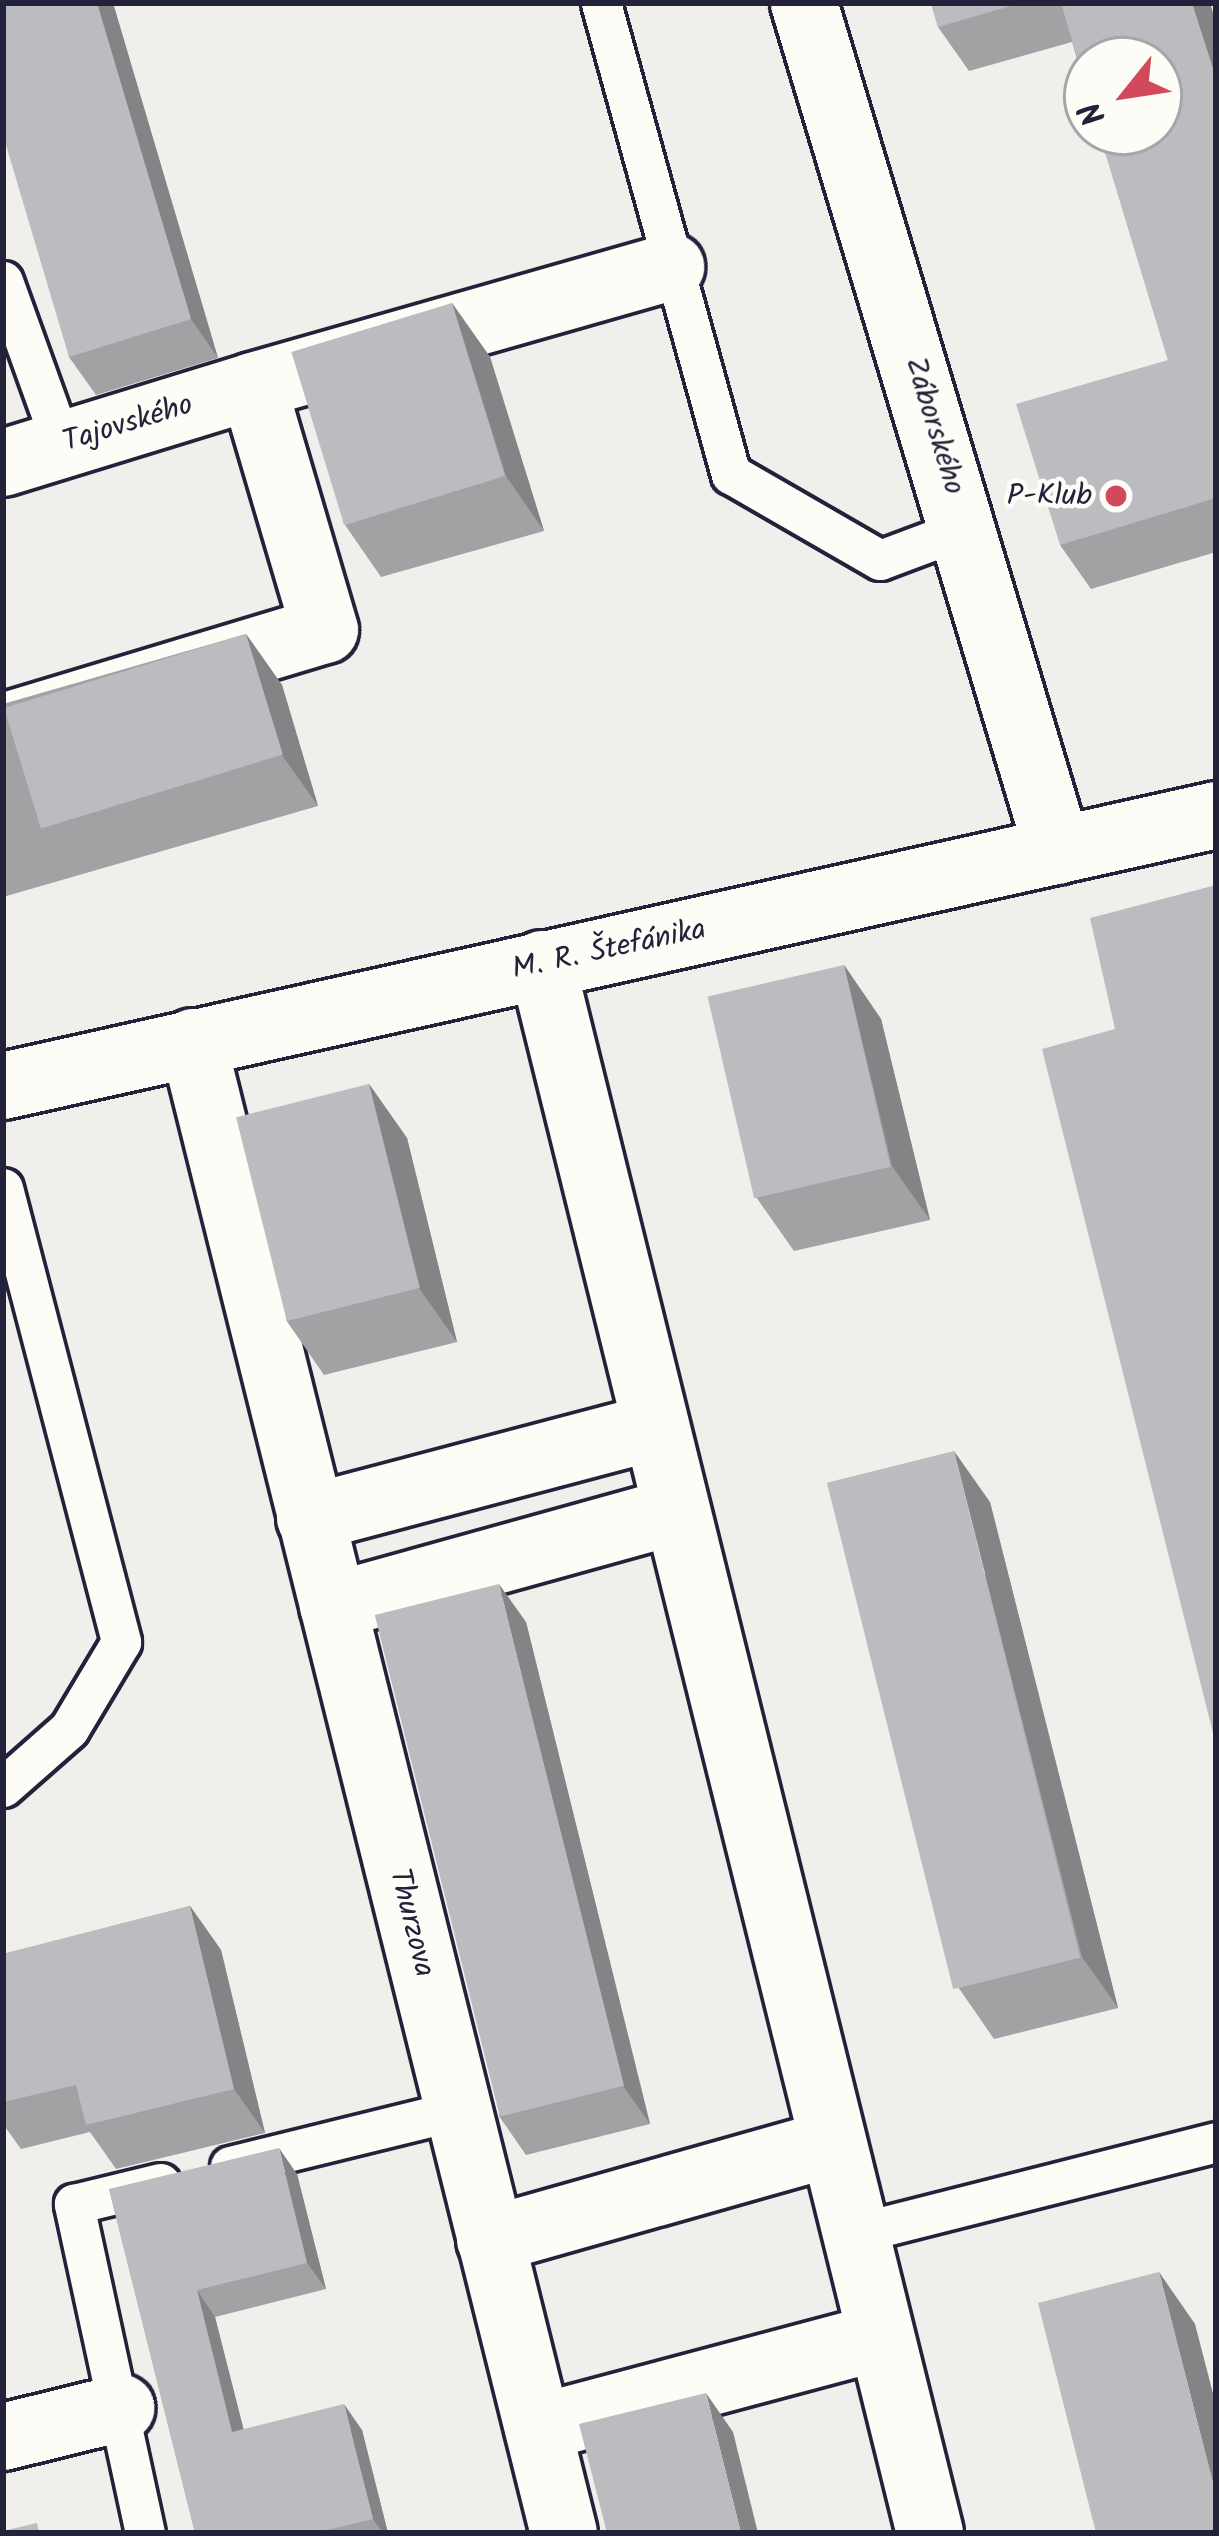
<!DOCTYPE html>
<meta charset="utf-8">
<style>
body{margin:0}
#map{position:relative;width:1219px;height:2536px;overflow:hidden;background:#f0efec;font-family:Kalam,sans-serif}
div>[style]{position:absolute}
[style*='--x']{left:calc(var(--x)*1px);top:calc(var(--y)*1px);width:calc(var(--w)*1px);rotate:calc(var(--a)*1deg)}
.roads{filter:drop-shadow(3px 0 #22223b) drop-shadow(-3px 0 #22223b) drop-shadow(0 3px #22223b) drop-shadow(0 -3px #22223b)}
.lane>*{height:39px;margin:-19.5px;padding:0 19.5px;transform-origin:19.5px;border-radius:19.5px;background:#fdfcf7}
.street>*{height:66px;margin:-33px;padding:0 33px;transform-origin:33px;border-radius:33px;background:#fdfcf7}
.wall>*{inset:0;background:#a2a2a5}
.shaded-wall>*{inset:0;background:#848486}
.building>*{inset:0;background:#bcbcc0;transform-origin:0 0}
.dots>*{width:33px;height:33px;translate:-50% -50%;box-sizing:border-box;border:6px solid #fdfcf7;border-radius:50%}
span{translate:-50% -50%;white-space:nowrap;text-align:center;line-height:1.15;-webkit-text-stroke:9px #fdfcf7;paint-order:stroke}
.street-label{font-size:30px;color:#22223b}
.poi-label{font-size:30px;color:#22223b}
.right{translate:-100% -50%;text-align:right}
.frame{position:absolute;inset:0;border:6px solid #22223b;pointer-events:none}
.north{position:absolute;left:1063px;top:36px;width:120px;height:120px;box-sizing:border-box;background:#fdfcf7;border:3px solid #a5a5ac;border-radius:50%;rotate:240deg;font-size:33px;font-weight:700;line-height:48px;text-align:center;color:#22223b}
.north::after{content:'';display:block;margin:auto;width:42px;height:54px;background:#d1495b;clip-path:polygon(50% 0,100% 100%,50% 72%,0 100%)}
</style>
<div id="map">
<div class="roads">
<div class="lane">
<i style="--x:601;--y:3;--w:489;--a:74.6"></i>
<i style="--x:731;--y:474;--w:172;--a:30"></i>
<i style="--x:880;--y:560;--w:91;--a:-20.6"></i>
<i style="--x:3;--y:281;--w:174;--a:70.2"></i>
<i style="--x:3;--y:1188;--w:469;--a:75.4"></i>
<i style="--x:121;--y:1642;--w:101;--a:120.9"></i>
<i style="--x:69;--y:1729;--w:88;--a:138.7"></i>
<i style="--x:230;--y:2166;--w:235;--a:-13.8"></i>
<i style="--x:853;--y:2234;--w:374;--a:-14.2"></i>
<i style="--x:145;--y:2533;--w:337;--a:-102.2"></i>
<i style="--x:74;--y:2204;--w:89;--a:-13.6"></i>
</div>
<div class="street">
<i style="--x:804;--y:3;--w:885;--a:73.33"></i>
<i style="--x:3;--y:463;--w:262;--a:-17.1"></i>
<i style="--x:3;--y:727;--w:336;--a:-16.8"></i>
<i style="--x:325;--y:630;--w:254;--a:-106.4"></i>
<i style="--x:253;--y:386;--w:435;--a:-15.9"></i>
<i style="--x:542;--y:964;--w:1616;--a:76.11"></i>
<i style="--x:193;--y:1042;--w:1536;--a:76.03"></i>
<i style="--x:3;--y:1086;--w:1243;--a:-12.59"></i>
<i style="--x:310;--y:1518;--w:357;--a:-14.8"></i>
<i style="--x:333;--y:1606;--w:356;--a:-15.5"></i>
<i style="--x:490;--y:2240;--w:353;--a:-15.8"></i>
<i style="--x:538;--y:2428;--w:353;--a:-14.9"></i>
<i style="--x:3;--y:2437;--w:122;--a:-13.8"></i>
</div>
</div>
<div class="wall">
<i style="clip-path:polygon(3px 3px,113px 3px,218px 358px,96px 395px,69px 357px)"></i>
<i style="clip-path:polygon(931px 3px,1210px 3px,1216px 23px,1216px 552px,1091px 589px,1060px 545px,1168px 360px,1072px 42px,969px 71px,938px 27px)"></i>
<i style="clip-path:polygon(452px 303px,490px 357px,544px 531px,381px 577px,343px 522px)"></i>
<i style="clip-path:polygon(246px 634px,282px 685px,318px 806px,3px 897px,3px 704px)"></i>
<i style="clip-path:polygon(844px 965px,881px 1019px,930px 1220px,794px 1251px,756px 1197px)"></i>
<i style="clip-path:polygon(369px 1084px,407px 1138px,457px 1342px,324px 1375px,286px 1320px)"></i>
<i style="clip-path:polygon(990px 1502px,1118px 2008px,994px 2039px,958px 1987px)"></i>
<i style="clip-path:polygon(526px 1622px,650px 2124px,526px 2155px,499px 2116px)"></i>
<i style="clip-path:polygon(190px 1906px,221px 1950px,265px 2133px,116px 2169px,90px 2132px,21px 2149px,3px 2124px,3px 1954px)"></i>
<i style="clip-path:polygon(297px 2174px,326px 2289px,215px 2317px,243px 2429px,362px 2430px,388px 2533px,195px 2533px,109px 2189px)"></i>
</div>
<div class="shaded-wall">
<i style="clip-path:polygon(97px 3px,113px 3px,218px 358px,191px 319px)"></i>
<i style="clip-path:polygon(1192px 3px,1210px 3px,1216px 23px,1216px 78px)"></i>
<i style="clip-path:polygon(452px 303px,490px 357px,544px 531px,506px 476px)"></i>
<i style="clip-path:polygon(246px 634px,282px 685px,318px 806px,282px 755px)"></i>
<i style="clip-path:polygon(844px 965px,881px 1019px,930px 1220px,892px 1166px)"></i>
<i style="clip-path:polygon(369px 1084px,407px 1138px,457px 1342px,419px 1288px)"></i>
<i style="clip-path:polygon(954px 1451px,990px 1502px,1118px 2008px,1082px 1957px)"></i>
<i style="clip-path:polygon(499px 1584px,526px 1622px,650px 2124px,623px 2086px)"></i>
<i style="clip-path:polygon(190px 1906px,221px 1950px,265px 2133px,234px 2089px)"></i>
<i style="clip-path:polygon(279px 2148px,297px 2174px,326px 2289px,307px 2263px)"></i>
<i style="clip-path:polygon(1159px 2272px,1195px 2324px,1216px 2405px,1216px 2495px)"></i>
<i style="clip-path:polygon(197px 2290px,215px 2317px,251px 2458px,232px 2432px)"></i>
<i style="clip-path:polygon(706px 2393px,733px 2432px,758px 2533px,741px 2533px)"></i>
<i style="clip-path:polygon(344px 2404px,362px 2430px,388px 2533px,383px 2533px,373px 2519px)"></i>
</div>
<div class="building">
<i style="clip-path:polygon(3px 3px,97px 3px,191px 319px,69px 357px,3px 135px)"></i>
<i style="clip-path:polygon(931px 3px,1021px 3px,938px 27px)"></i>
<i style="clip-path:polygon(1061px 3px,1192px 3px,1216px 78px,1216px 498px,1060px 545px,1016px 404px,1168px 360px,1099px 132px,1159px 132px,1159px 60px,1087px 60px,1087px 91px)"></i>
<i style="left:452px;top:303px;width:181px;height:168px;rotate:73deg"></i>
<i style="left:246px;top:634px;width:126px;height:253px;rotate:73deg"></i>
<i style="clip-path:polygon(1216px 885px,1216px 1745px,1042px 1049px,1115px 1029px,1090px 918px)"></i>
<i style="left:844px;top:965px;width:207px;height:140px;rotate:77deg"></i>
<i style="left:369px;top:1084px;width:210px;height:137px;rotate:76deg"></i>
<i style="left:954px;top:1451px;width:522px;height:131px;rotate:76deg"></i>
<i style="left:499px;top:1584px;width:517px;height:128px;rotate:76deg"></i>
<i style="clip-path:polygon(190px 1906px,234px 2089px,86px 2125px,76px 2085px,3px 2102px,3px 1954px)"></i>
<i style="clip-path:polygon(279px 2148px,307px 2263px,197px 2290px,232px 2432px,344px 2404px,373px 2519px,315px 2533px,195px 2533px,109px 2189px)"></i>
<i style="clip-path:polygon(1159px 2272px,1216px 2495px,1216px 2533px,1096px 2533px,1038px 2303px)"></i>
<i style="clip-path:polygon(706px 2393px,741px 2533px,607px 2533px,579px 2424px)"></i>
<i style="clip-path:polygon(37px 2523px,39px 2533px,3px 2533px,3px 2531px)"></i>
</div>
<div class="dots">
<i style="left:1116px;top:496px;background:#d1495b"></i>
</div>
<div class="street-label">
<span style="left:128px;top:424px;rotate:-17deg">Tajovského</span>
<span style="left:934px;top:426px;rotate:73deg">Záborského</span>
<span style="left:609px;top:950px;rotate:-12deg">M. R. Štefánika</span>
<span style="left:411px;top:1923px;rotate:76deg">Thurzova</span>
</div>
<div class="poi-label">
<span class="right" style="left:1092px;top:496px">P-Klub</span>
</div>
<div class="frame"></div>
<div class="north">N</div>
</div>
